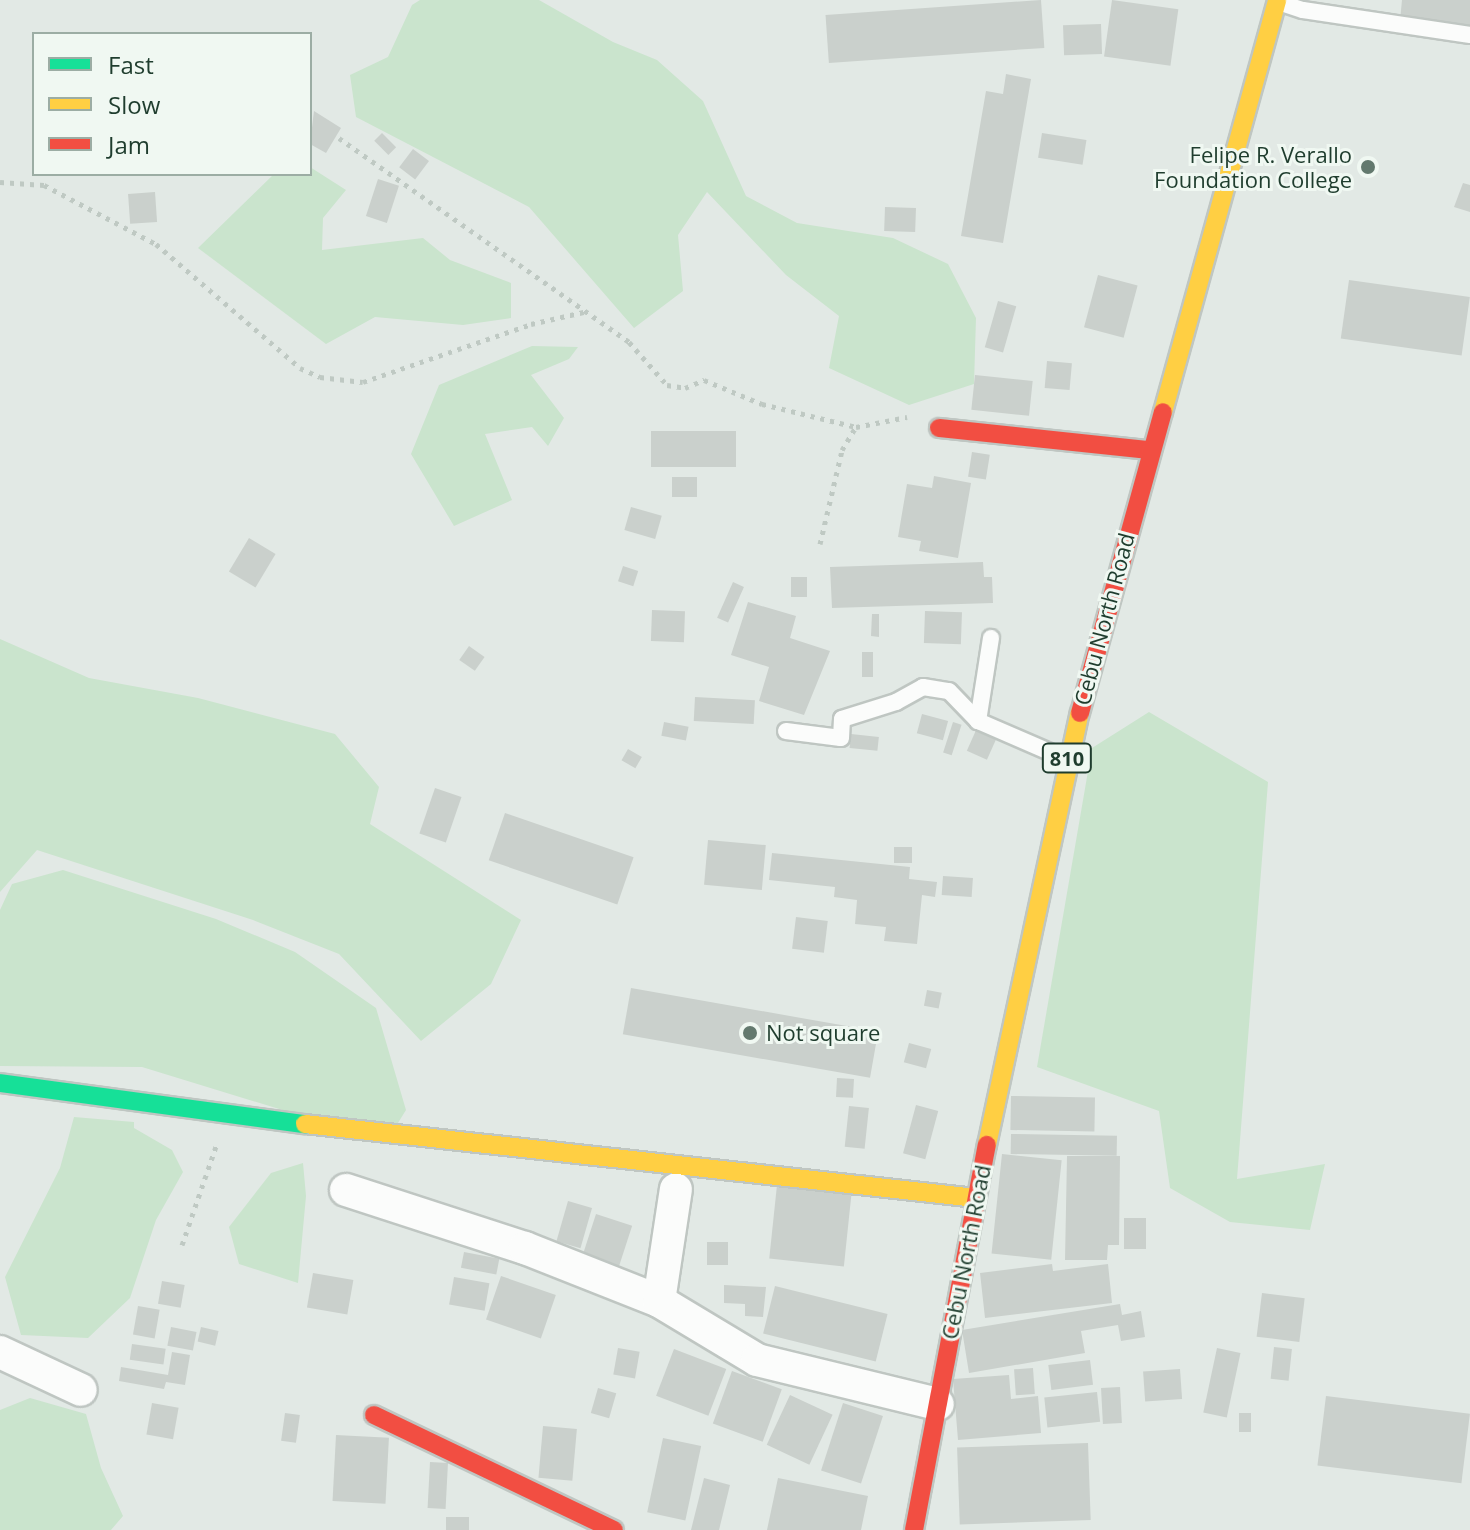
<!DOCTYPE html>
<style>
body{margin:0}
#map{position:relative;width:1470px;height:1530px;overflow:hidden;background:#e2e9e5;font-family:"Open Sans",sans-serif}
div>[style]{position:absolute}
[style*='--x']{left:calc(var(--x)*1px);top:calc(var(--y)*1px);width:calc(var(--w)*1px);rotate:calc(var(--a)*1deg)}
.green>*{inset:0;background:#cae4cd}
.building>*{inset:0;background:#cad0cc;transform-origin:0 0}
.path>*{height:5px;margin-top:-2.5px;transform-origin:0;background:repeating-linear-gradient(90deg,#bfc9c3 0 4px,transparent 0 10px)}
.roads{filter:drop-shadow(2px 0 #bfc6c2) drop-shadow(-2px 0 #bfc6c2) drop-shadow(0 2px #bfc6c2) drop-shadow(0 -2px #bfc6c2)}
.lane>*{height:16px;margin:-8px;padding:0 8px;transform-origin:8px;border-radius:8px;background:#fbfcfb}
.street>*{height:32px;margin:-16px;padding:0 16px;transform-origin:16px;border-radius:16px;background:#fbfcfb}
.fast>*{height:18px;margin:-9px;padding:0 9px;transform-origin:9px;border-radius:9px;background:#16e098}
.slow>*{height:18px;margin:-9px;padding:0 9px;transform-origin:9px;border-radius:9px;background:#ffcf43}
.jam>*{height:18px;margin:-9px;padding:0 9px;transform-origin:9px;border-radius:9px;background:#f24e42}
.dots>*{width:22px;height:22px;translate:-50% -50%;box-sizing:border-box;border:4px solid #f0f8f2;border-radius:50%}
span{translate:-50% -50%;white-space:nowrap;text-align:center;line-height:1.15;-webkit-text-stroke:6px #f0f8f2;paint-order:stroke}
.shield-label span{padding:2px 6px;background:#f0f8f2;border:2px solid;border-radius:6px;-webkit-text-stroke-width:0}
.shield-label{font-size:20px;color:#1f3d2e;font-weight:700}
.poi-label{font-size:22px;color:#1f3d2e}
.right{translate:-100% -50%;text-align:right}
.left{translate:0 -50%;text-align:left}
.street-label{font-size:22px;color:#1f3d2e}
.legend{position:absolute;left:32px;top:32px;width:280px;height:144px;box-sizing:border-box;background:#f0f8f2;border:2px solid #9cada4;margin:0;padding:10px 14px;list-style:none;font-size:24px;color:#1f3d2e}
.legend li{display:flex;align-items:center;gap:16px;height:40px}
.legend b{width:40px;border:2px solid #9cada4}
</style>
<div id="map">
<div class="green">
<i style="clip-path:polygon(420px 0,539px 0,613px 42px,657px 60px,703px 101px,746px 196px,797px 223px,893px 238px,948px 264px,976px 318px,974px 384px,909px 405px,829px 368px,839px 316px,786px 275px,707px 192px,678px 235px,683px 291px,634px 328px,529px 207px,356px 117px,350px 75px,388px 57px,412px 5px)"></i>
<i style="clip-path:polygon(310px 167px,346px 190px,323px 218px,322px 250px,423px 238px,450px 260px,511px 283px,511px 318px,463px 325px,375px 317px,326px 344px,198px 248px,274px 174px,310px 174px)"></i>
<i style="clip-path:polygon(532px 346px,578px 347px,569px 359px,531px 375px,564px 418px,548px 446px,532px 427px,485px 434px,512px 500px,454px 526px,411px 454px,439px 385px)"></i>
<i style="clip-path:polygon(0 639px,89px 678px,198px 698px,335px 734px,379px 787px,370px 824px,521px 920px,491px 984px,421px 1041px,339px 954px,253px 920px,37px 850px,0 892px)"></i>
<i style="clip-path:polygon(1149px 712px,1268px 782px,1237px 1179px,1325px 1164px,1310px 1230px,1230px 1222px,1170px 1188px,1159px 1111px,1037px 1067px,1092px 748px)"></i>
<i style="clip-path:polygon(63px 870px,216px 919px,295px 952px,376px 1008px,406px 1110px,393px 1131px,289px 1112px,142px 1067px,0 1066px,0 910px,12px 884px)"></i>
<i style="clip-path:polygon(74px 1117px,134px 1122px,134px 1128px,172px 1150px,183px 1172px,156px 1220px,130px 1298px,88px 1338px,21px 1335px,5px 1277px,60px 1168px)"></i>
<i style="clip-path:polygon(303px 1163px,306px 1196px,298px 1283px,239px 1264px,229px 1227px,271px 1173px)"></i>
<i style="clip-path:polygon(30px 1398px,86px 1414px,101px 1468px,123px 1516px,111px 1530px,0 1530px,0 1410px)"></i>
</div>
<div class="building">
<i style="left:1041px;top:0;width:48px;height:216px;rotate:86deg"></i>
<i style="left:1112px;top:0;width:67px;height:57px;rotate:8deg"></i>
<i style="clip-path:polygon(1402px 0,1470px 0,1470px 29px,1400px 21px)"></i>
<i style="left:1101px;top:24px;width:30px;height:38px;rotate:88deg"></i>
<i style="clip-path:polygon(1006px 74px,1031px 79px,1003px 243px,961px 236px,986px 91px,1003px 94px)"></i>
<i style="clip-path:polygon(314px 111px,341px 128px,326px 153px,310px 144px)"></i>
<i style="left:382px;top:133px;width:20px;height:11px;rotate:45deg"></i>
<i style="left:1042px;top:133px;width:45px;height:25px;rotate:9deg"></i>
<i style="left:413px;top:149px;width:20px;height:23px;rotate:37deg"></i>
<i style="left:378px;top:179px;width:22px;height:39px;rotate:18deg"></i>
<i style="clip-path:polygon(1463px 183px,1470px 185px,1470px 212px,1454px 207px)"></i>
<i style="left:155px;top:192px;width:30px;height:27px;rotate:86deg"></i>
<i style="left:885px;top:207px;width:31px;height:24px;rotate:2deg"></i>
<i style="left:1098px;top:275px;width:41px;height:54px;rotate:15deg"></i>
<i style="left:1349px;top:280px;width:122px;height:59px;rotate:8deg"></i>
<i style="left:998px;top:301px;width:19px;height:48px;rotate:16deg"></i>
<i style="left:1047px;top:361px;width:25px;height:27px;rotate:5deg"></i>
<i style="left:975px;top:375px;width:58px;height:35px;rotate:6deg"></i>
<i style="left:736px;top:431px;width:36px;height:85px;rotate:90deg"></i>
<i style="left:972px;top:452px;width:18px;height:25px;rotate:9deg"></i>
<i style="clip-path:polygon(934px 476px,971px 483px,958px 558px,919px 551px,921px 541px,898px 537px,907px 484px,932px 488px)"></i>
<i style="left:697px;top:477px;width:20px;height:25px;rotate:90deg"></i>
<i style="left:631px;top:507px;width:32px;height:24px;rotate:16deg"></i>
<i style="left:249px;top:538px;width:31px;height:39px;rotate:31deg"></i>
<i style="clip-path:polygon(983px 562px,984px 577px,992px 577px,993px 603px,832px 608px,830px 567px)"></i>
<i style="left:623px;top:566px;width:16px;height:16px;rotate:18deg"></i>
<i style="left:791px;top:577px;width:16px;height:20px"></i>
<i style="left:733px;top:582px;width:12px;height:39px;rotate:24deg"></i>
<i style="clip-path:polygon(748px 602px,796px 616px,790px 638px,830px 651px,804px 715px,759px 701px,769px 667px,731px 655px)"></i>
<i style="left:652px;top:610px;width:33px;height:31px;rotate:2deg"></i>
<i style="left:925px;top:611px;width:37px;height:32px;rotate:2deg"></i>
<i style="clip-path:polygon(872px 614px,879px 614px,879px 637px,871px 636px)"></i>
<i style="left:469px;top:646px;width:19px;height:17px;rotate:35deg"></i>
<i style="left:862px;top:652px;width:11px;height:25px"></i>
<i style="left:695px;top:697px;width:60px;height:24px;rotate:3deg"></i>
<i style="left:922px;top:714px;width:27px;height:20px;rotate:15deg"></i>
<i style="left:664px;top:722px;width:25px;height:14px;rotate:11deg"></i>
<i style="left:953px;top:722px;width:9px;height:32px;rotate:18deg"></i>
<i style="left:977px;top:728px;width:22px;height:25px;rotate:24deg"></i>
<i style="left:851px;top:734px;width:28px;height:14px;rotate:6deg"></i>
<i style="left:628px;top:749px;width:16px;height:13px;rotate:30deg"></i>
<i style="left:435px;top:788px;width:28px;height:48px;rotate:19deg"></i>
<i style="left:505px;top:813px;width:136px;height:50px;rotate:19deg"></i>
<i style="left:708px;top:840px;width:58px;height:45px;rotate:5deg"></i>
<i style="left:894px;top:847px;width:18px;height:16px"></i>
<i style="clip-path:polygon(772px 853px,910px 867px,909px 879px,937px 882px,935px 897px,922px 895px,917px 944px,884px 941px,886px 927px,855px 924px,857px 900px,834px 897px,835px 887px,769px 880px)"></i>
<i style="left:943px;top:876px;width:30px;height:19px;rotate:4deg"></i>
<i style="left:796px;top:917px;width:32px;height:32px;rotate:7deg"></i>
<i style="left:631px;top:988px;width:251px;height:47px;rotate:10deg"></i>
<i style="left:927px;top:990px;width:15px;height:16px;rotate:11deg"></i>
<i style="left:909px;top:1043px;width:23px;height:20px;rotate:15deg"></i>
<i style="left:837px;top:1078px;width:17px;height:19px;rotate:3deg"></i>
<i style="left:1011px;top:1096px;width:84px;height:34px;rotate:1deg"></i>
<i style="left:916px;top:1105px;width:23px;height:50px;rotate:15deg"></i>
<i style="left:849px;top:1106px;width:20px;height:41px;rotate:6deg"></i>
<i style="left:1011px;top:1134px;width:106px;height:20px;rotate:1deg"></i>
<i style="left:1002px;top:1154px;width:60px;height:100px;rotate:6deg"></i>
<i style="clip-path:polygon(1067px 1156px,1120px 1156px,1119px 1245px,1108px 1245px,1107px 1260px,1065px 1260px)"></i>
<i style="left:777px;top:1185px;width:75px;height:74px;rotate:6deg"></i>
<i style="left:568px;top:1201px;width:25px;height:42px;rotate:16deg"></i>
<i style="left:596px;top:1214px;width:38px;height:43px;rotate:18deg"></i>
<i style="left:1124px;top:1218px;width:22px;height:31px"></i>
<i style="left:707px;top:1242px;width:21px;height:23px"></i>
<i style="left:464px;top:1252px;width:36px;height:16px;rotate:11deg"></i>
<i style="clip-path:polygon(1052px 1264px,1053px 1271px,1108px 1264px,1112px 1303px,985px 1318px,980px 1273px)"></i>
<i style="left:313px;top:1273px;width:41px;height:35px;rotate:10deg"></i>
<i style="left:501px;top:1276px;width:58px;height:46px;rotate:19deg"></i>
<i style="left:454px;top:1277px;width:36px;height:28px;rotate:10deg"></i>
<i style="left:162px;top:1281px;width:23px;height:23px;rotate:10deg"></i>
<i style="clip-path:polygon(724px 1285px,766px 1287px,763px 1317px,745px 1316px,745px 1304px,724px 1303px)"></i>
<i style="left:775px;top:1286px;width:116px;height:49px;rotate:14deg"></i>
<i style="left:1262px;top:1293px;width:43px;height:44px;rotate:7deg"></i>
<i style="clip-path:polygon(1120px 1304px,1122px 1315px,1141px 1311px,1145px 1337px,1121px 1341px,1118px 1325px,1081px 1331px,1085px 1353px,969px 1373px,962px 1330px)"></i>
<i style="left:138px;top:1306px;width:22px;height:29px;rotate:10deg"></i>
<i style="left:171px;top:1327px;width:26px;height:19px;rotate:11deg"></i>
<i style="left:201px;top:1327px;width:18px;height:15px;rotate:13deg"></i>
<i style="left:132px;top:1344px;width:34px;height:16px;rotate:8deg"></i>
<i style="left:1274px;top:1347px;width:18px;height:32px;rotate:6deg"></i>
<i style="left:618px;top:1348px;width:22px;height:27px;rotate:10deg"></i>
<i style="left:1217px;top:1348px;width:24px;height:66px;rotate:12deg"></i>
<i style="left:674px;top:1349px;width:56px;height:50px;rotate:21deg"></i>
<i style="clip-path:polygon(172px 1352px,190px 1355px,185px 1385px,166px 1382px,164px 1389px,119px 1381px,121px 1367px,168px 1375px)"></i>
<i style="left:1090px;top:1360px;width:25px;height:42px;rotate:83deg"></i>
<i style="left:1033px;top:1368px;width:26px;height:19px;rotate:86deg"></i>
<i style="left:1180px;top:1369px;width:30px;height:37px;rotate:86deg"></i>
<i style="left:732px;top:1371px;width:53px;height:56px;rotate:20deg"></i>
<i style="clip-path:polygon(1009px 1375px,1011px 1399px,1038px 1396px,1041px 1433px,958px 1440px,953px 1379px)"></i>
<i style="left:1120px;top:1387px;width:36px;height:19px;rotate:87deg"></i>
<i style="left:598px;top:1388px;width:19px;height:26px;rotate:16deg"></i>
<i style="left:1097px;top:1392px;width:30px;height:53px;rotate:84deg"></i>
<i style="left:790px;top:1395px;width:47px;height:55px;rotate:25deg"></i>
<i style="left:1326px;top:1396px;width:145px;height:70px;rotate:7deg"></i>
<i style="left:152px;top:1403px;width:27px;height:32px;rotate:10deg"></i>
<i style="left:843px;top:1403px;width:42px;height:71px;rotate:18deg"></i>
<i style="left:285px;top:1413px;width:15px;height:28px;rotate:8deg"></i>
<i style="left:1239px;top:1413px;width:12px;height:19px"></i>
<i style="left:543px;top:1426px;width:34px;height:52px;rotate:5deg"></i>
<i style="left:336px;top:1435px;width:53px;height:66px;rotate:3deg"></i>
<i style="left:663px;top:1438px;width:39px;height:76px;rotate:12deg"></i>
<i style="left:1088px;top:1443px;width:77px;height:131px;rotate:88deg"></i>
<i style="left:430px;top:1462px;width:18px;height:46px;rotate:3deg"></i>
<i style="clip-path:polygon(704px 1478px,730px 1485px,719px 1530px,691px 1530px)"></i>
<i style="clip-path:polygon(778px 1478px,868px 1496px,861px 1530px,767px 1530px)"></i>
<i style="left:446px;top:1517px;width:23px;height:13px"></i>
</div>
<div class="path">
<i style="--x:339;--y:138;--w:355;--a:35.1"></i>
<i style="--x:629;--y:342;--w:57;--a:48.5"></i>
<i style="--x:667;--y:385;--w:18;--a:9"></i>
<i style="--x:685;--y:388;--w:21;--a:-23"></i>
<i style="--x:704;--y:380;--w:63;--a:22.5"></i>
<i style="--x:762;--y:404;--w:97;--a:13.7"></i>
<i style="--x:0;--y:182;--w:44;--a:3.9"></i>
<i style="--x:44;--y:185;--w:127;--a:27.8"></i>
<i style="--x:156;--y:244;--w:190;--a:40.7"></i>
<i style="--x:300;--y:368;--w:22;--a:24"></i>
<i style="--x:320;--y:377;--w:43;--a:6.6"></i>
<i style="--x:363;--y:382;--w:178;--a:-19"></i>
<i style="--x:531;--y:324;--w:54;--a:-12.8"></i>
<i style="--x:820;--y:544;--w:97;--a:-76.8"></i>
<i style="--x:842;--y:450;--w:27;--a:-59"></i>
<i style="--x:856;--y:427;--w:52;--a:-11.1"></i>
<i style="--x:182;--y:1245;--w:105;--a:-71"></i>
</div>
<div class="roads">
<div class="lane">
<i style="--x:1278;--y:2;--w:26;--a:18"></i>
<i style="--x:1303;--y:10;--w:169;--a:8.5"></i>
<i style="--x:978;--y:721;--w:84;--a:-81.1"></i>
<i style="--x:786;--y:731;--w:55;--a:7.3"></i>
<i style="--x:841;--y:738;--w:19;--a:-87"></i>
<i style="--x:842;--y:719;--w:57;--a:-17.5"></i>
<i style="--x:896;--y:702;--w:31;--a:-29"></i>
<i style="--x:923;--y:687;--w:26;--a:9"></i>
<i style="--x:949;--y:691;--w:42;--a:46"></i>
<i style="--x:978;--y:721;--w:96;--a:23.4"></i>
</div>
<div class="street">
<i style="--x:346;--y:1190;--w:188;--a:18"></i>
<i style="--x:525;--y:1248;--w:144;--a:21.6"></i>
<i style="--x:659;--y:1301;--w:114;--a:31"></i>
<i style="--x:757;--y:1360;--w:186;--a:13.7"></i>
<i style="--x:659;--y:1301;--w:113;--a:-81.4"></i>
<i style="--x:0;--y:1352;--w:89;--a:25.1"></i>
</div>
<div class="fast">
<i style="--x:0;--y:1083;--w:308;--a:7.7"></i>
</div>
<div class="slow">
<i style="--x:1163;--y:412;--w:427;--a:-74.5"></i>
<i style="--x:305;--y:1124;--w:675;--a:6.29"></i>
<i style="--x:987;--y:1145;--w:442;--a:-77.9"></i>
</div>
<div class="jam">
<i style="--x:939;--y:428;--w:212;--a:6"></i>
<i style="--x:1080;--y:713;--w:312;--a:-74.6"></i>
<i style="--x:374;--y:1415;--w:266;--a:25.6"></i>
<i style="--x:914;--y:1530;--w:392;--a:-79.3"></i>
</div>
</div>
<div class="dots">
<i style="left:1368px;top:167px;background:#63796e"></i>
<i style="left:750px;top:1033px;background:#63796e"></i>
</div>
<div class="shield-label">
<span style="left:1067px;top:758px">810</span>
</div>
<div class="poi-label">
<span class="right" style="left:1352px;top:167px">Felipe R. Verallo<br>Foundation College</span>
<span class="left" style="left:766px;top:1033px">Not square</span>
</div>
<div class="street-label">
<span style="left:1104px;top:619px;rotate:-75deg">Cebu North Road</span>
<span style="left:966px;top:1252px;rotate:-79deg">Cebu North Road</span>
</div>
<ul class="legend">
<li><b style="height:10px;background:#16e098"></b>Fast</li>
<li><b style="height:10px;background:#ffcf43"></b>Slow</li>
<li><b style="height:10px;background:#f24e42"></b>Jam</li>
</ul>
</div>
